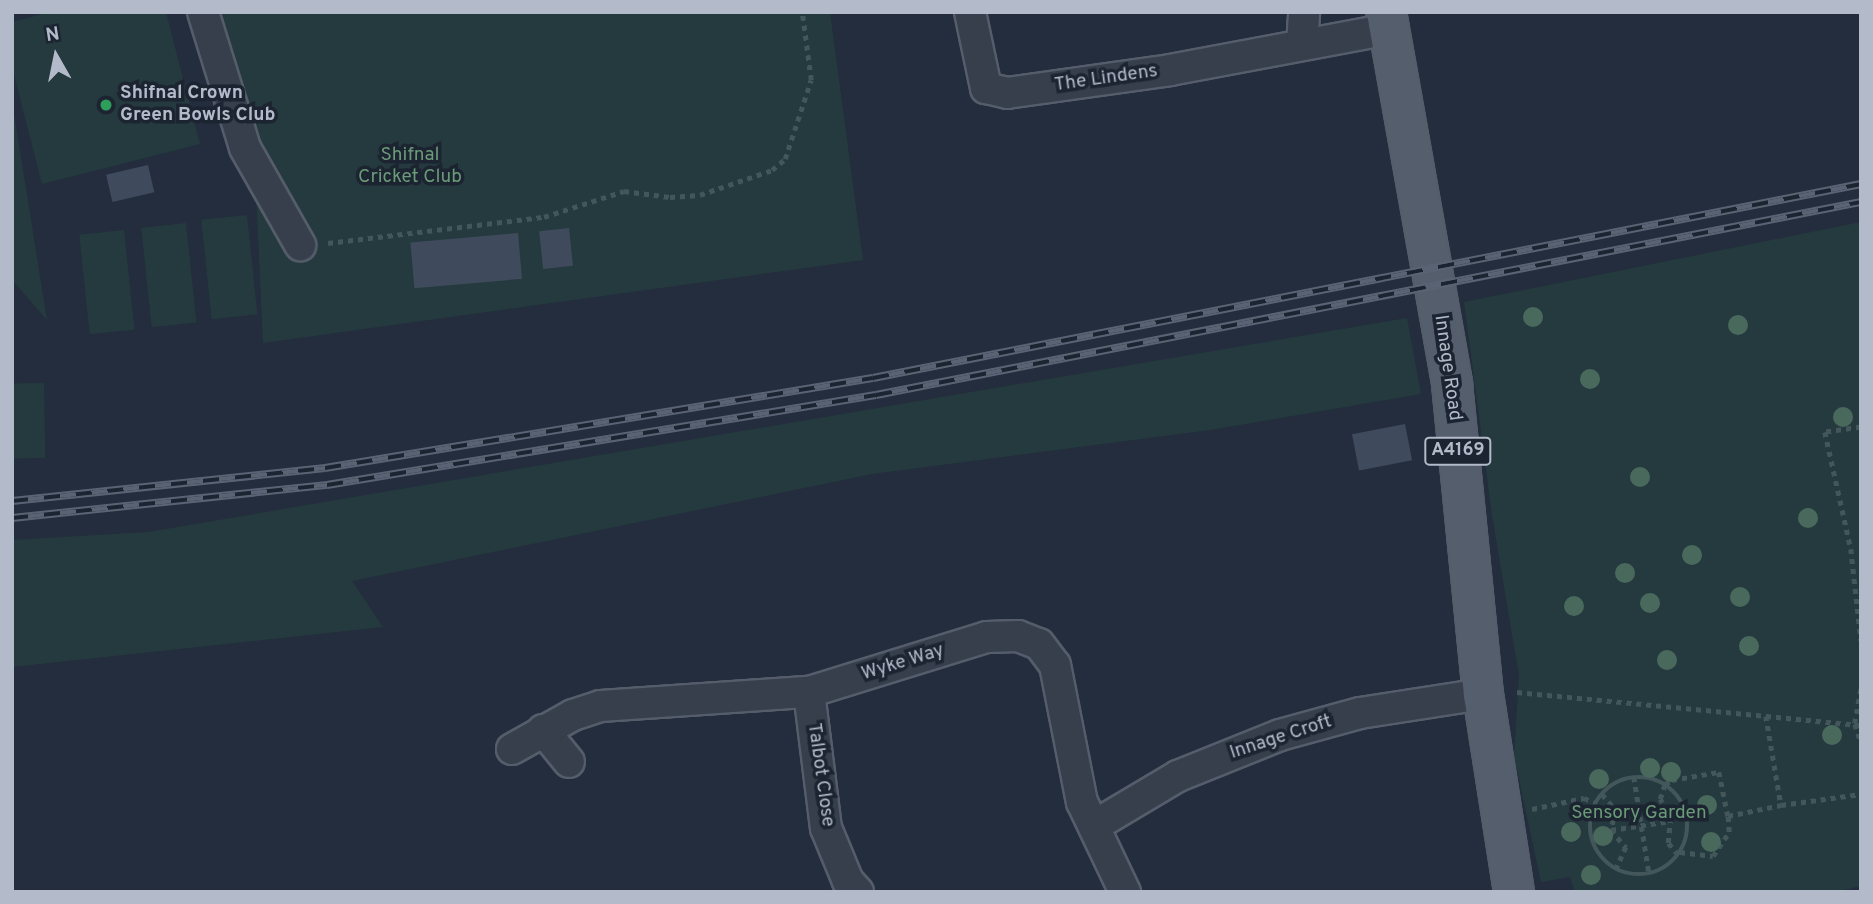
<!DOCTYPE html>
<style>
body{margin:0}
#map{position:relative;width:1873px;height:904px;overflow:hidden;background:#232d3d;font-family:Overpass,sans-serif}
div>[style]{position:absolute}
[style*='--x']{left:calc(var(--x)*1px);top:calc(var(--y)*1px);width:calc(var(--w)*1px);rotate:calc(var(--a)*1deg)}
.green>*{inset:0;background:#253a3e;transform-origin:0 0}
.building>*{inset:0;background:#3f4b5d;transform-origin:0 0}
.path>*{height:4.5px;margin-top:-2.25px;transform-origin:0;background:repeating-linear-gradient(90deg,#43575b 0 5px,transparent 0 10px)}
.path>.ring{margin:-2.25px;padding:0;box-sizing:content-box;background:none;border:4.5px solid #43575b;border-radius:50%}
.roads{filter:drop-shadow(2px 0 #555d6b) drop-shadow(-2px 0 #555d6b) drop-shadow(0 2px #555d6b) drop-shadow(0 -2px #555d6b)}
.minor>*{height:30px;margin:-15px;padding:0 15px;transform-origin:15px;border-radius:15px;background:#373f4d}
.major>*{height:38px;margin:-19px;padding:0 19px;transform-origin:19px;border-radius:19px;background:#555e6d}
.rail>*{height:8px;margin-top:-4px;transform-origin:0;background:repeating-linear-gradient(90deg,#1c2432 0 16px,#596374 0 32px);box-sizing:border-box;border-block:2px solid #596374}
.trees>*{width:20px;height:20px;margin:-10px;border-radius:50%;background:#4a695d}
.dots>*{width:19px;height:19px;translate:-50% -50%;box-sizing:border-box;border:4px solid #1c2432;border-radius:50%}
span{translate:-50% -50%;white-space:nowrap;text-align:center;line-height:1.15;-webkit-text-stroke:7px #1c2432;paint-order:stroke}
.shield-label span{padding:2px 5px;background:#1c2432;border:2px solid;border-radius:5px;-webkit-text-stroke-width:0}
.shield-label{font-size:18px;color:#b3bac9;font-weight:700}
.street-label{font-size:19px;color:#b3bac9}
.poi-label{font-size:19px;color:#b3bac9;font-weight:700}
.left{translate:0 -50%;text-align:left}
.park-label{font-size:19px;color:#6a9a77}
.frame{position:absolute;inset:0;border:14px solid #b3bac9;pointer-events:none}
.north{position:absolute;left:21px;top:21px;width:70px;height:70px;-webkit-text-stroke:5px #1c2432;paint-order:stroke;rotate:351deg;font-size:19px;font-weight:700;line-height:28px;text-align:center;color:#b3bac9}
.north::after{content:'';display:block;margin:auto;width:24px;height:32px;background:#b3bac9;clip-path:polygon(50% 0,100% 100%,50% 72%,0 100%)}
</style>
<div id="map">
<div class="green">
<i style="clip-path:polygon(50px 12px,166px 12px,200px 144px,42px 184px,12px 67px,12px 22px)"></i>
<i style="clip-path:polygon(206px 12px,830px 12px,863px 260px,263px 343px,254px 150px)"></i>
<i style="clip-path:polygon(12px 101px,47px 320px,12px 280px)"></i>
<i style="left:247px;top:215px;width:100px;height:46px;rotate:84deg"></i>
<i style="clip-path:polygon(1861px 222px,1861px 886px,1835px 892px,1575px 892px,1570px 877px,1541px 882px,1514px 756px,1519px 676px,1492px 515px,1464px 302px)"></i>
<i style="left:186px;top:223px;width:100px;height:45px;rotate:84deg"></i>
<i style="left:124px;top:230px;width:100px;height:45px;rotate:84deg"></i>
<i style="clip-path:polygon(1407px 318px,1421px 394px,1210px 430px,872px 474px,352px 581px,383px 627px,12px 667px,12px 540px,148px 532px)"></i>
<i style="left:44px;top:383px;width:75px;height:32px;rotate:89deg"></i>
</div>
<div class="building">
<i style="left:148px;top:165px;width:28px;height:43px;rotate:77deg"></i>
<i style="left:569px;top:228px;width:38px;height:30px;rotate:84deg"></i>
<i style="left:518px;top:233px;width:46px;height:108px;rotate:85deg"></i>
<i style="left:1405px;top:424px;width:37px;height:54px;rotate:79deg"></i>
</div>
<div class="path">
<i style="--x:328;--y:243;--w:218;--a:-6.9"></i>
<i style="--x:544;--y:217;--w:84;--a:-18"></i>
<i style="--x:624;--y:191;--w:46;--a:7.4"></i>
<i style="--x:670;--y:197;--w:30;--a:-4"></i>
<i style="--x:700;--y:195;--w:76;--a:-19.1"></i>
<i style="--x:772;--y:170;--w:17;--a:-40"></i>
<i style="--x:785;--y:159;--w:83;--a:-71.8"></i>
<i style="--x:811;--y:80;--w:69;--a:-97.5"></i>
<i style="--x:1861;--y:427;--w:36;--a:172"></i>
<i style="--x:1825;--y:432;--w:120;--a:77.5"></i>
<i style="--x:1851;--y:549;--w:92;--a:83.7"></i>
<i style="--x:1861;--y:689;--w:36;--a:100"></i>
<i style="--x:1855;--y:724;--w:20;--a:72"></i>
<i style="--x:1517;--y:692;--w:346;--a:5.5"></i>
<i style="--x:1766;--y:716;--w:90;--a:80.4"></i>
<i style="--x:1781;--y:805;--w:81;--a:-7.8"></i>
<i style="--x:1634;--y:777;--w:97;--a:81.1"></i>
<i class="ring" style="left:1590px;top:777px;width:93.5px;height:93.5px"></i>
<i style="--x:1602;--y:794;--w:21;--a:49"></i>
<i style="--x:1616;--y:810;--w:21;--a:104"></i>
<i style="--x:1611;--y:830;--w:60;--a:-8.7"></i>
<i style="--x:1532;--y:809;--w:53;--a:-11.9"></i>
<i style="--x:1584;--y:798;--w:13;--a:23"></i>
<i style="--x:1611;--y:830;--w:23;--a:49"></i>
<i style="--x:1626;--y:847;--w:24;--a:114"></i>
<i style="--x:1680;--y:852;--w:33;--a:7"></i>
<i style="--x:1713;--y:856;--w:29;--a:-56"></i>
<i style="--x:1729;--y:832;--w:16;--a:-94"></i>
<i style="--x:1678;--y:855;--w:16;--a:-130"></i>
<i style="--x:1668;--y:843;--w:22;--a:-85"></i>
<i style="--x:1670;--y:821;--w:24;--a:-114"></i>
<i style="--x:1660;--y:799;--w:16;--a:-72"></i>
<i style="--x:1665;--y:784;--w:8;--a:-30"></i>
<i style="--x:1672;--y:780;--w:48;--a:-9.7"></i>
<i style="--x:1719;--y:772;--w:45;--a:78.4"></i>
<i style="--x:1728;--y:816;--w:54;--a:-11.7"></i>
</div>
<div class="roads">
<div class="minor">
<i style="--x:203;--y:12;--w:142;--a:72.8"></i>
<i style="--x:245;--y:148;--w:112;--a:60.4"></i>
<i style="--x:970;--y:12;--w:78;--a:78.1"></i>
<i style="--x:986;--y:88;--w:22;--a:13"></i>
<i style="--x:1007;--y:93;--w:165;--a:-8"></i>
<i style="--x:1170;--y:70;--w:223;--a:-10.6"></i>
<i style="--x:1302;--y:44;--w:32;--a:-86"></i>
<i style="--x:809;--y:692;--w:137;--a:82.9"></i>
<i style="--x:826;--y:828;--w:57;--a:67.5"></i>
<i style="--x:848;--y:881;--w:15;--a:48"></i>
<i style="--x:543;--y:730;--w:41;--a:50.9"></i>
<i style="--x:512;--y:749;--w:70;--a:-29.1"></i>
<i style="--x:573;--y:715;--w:29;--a:-18"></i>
<i style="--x:601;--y:706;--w:208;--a:-3.9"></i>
<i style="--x:809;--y:692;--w:186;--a:-17.2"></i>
<i style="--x:987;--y:637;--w:31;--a:-2"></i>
<i style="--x:1018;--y:636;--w:22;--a:21"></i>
<i style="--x:1039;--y:644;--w:26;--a:53"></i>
<i style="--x:1055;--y:665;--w:140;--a:78.9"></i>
<i style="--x:1082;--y:802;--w:100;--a:64.5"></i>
<i style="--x:1094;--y:826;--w:98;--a:-30.8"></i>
<i style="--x:1178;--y:776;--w:110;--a:-21.9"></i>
<i style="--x:1280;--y:735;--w:83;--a:-15.4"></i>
<i style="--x:1360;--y:713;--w:124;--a:-8.8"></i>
</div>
<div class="major">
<i style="--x:1386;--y:12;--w:378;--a:79.9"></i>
<i style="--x:1452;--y:384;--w:312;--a:84.3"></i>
<i style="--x:1483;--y:694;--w:200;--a:81.1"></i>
</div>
</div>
<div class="rail">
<i style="--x:12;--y:501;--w:315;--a:-6"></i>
<i style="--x:325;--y:468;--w:555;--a:-9.33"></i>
<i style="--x:873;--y:378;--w:1007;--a:-11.11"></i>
<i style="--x:12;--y:518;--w:317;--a:-6"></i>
<i style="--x:327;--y:485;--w:556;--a:-9.31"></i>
<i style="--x:876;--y:395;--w:1004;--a:-11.09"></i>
</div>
<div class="trees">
<i style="left:1533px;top:317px"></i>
<i style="left:1738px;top:325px"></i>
<i style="left:1590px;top:379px"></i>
<i style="left:1843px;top:417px"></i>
<i style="left:1640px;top:477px"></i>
<i style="left:1808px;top:518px"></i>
<i style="left:1692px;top:555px"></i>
<i style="left:1625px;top:573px"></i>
<i style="left:1740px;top:597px"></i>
<i style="left:1650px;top:603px"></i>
<i style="left:1574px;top:606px"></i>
<i style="left:1749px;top:646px"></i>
<i style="left:1667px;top:660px"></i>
<i style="left:1832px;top:735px"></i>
<i style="left:1650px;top:768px"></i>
<i style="left:1671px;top:772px"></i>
<i style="left:1599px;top:779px"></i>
<i style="left:1707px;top:805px"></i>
<i style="left:1571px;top:832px"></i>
<i style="left:1603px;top:836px"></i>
<i style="left:1711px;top:842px"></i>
<i style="left:1591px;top:875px"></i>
</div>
<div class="dots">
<i style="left:106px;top:105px;background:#2e9e5b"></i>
</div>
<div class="shield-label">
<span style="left:1458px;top:451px">A4169</span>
</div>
<div class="street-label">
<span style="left:1106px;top:79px;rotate:-8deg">The Lindens</span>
<span style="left:1447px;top:368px;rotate:82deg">Innage Road</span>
<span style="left:903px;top:663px;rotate:-17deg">Wyke Way</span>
<span style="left:1281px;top:738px;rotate:-18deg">Innage Croft</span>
<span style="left:820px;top:775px;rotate:82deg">Talbot Close</span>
</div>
<div class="poi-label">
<span class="left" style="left:120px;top:105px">Shifnal Crown<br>Green Bowls Club</span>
</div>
<div class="park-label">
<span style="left:410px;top:167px">Shifnal<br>Cricket Club</span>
<span style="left:1639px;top:814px">Sensory Garden</span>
</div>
<div class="frame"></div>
<div class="north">N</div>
</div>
